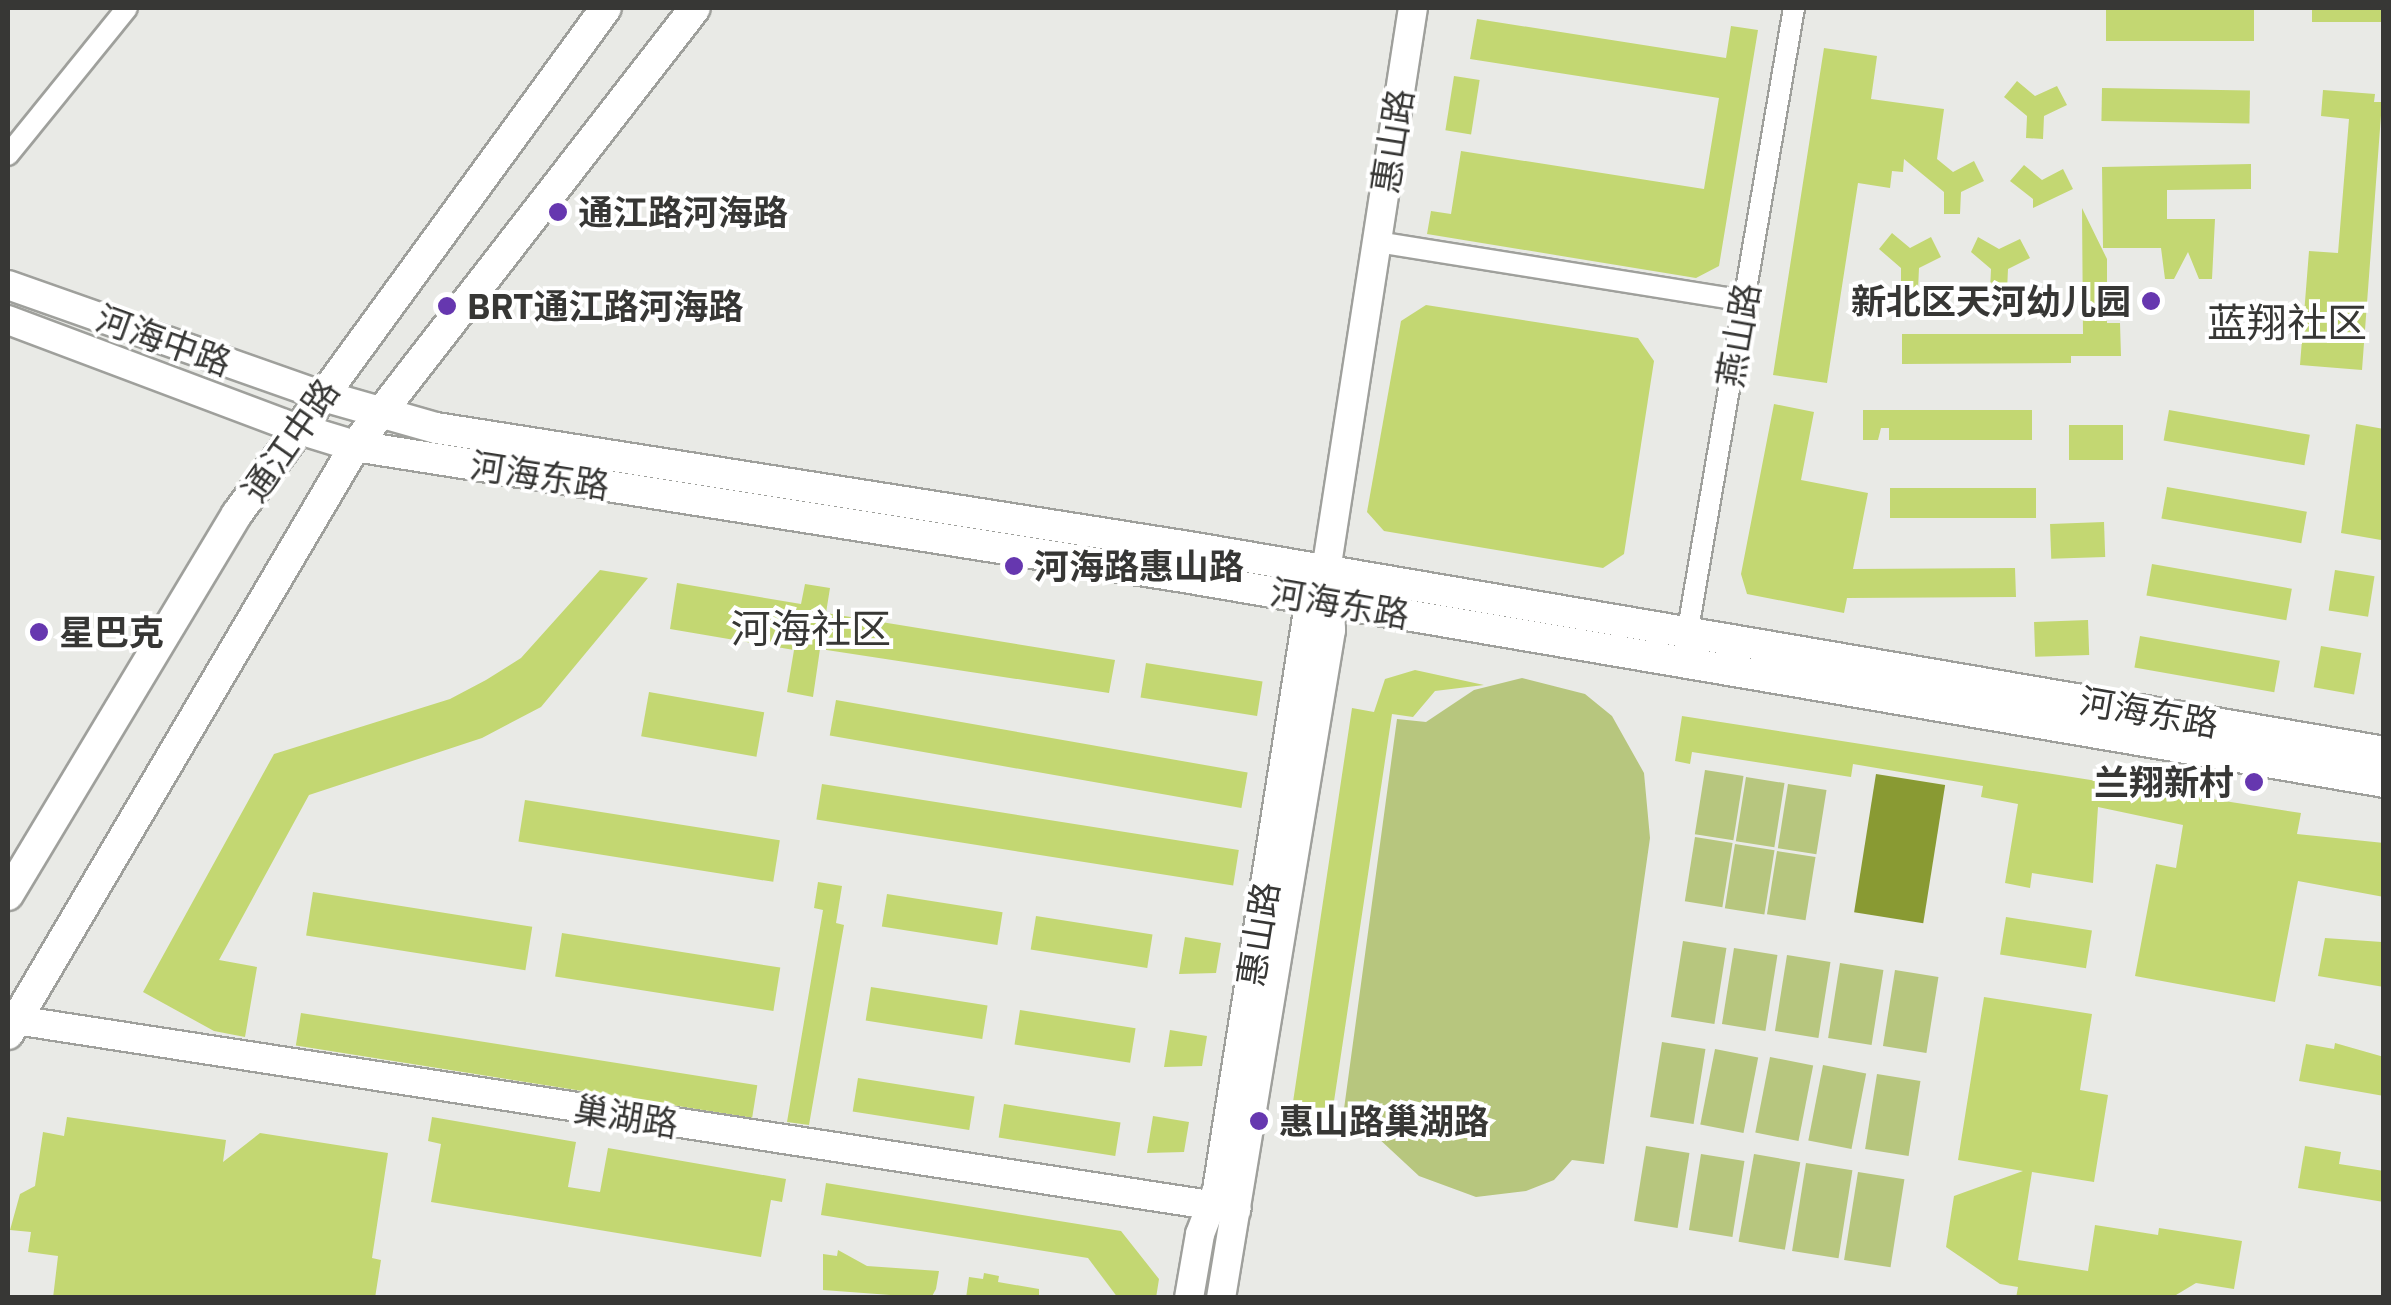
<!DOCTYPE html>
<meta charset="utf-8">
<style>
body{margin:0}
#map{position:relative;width:2391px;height:1305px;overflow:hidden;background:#e9eae6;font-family:"IBM Plex Sans","Noto Sans SC",sans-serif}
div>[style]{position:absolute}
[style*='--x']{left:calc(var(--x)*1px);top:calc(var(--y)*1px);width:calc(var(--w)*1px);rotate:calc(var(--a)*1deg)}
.green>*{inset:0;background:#b7c67e;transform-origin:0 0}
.water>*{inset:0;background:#899a33;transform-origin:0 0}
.building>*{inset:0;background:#c3d772;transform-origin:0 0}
.roads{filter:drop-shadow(2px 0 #9fa09c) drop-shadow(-2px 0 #9fa09c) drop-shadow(0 2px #9fa09c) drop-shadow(0 -2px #9fa09c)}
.street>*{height:20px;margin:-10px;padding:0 10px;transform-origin:10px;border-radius:10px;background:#fff}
.secondary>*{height:28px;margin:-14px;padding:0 14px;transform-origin:14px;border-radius:14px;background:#fff}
.primary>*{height:30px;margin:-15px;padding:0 15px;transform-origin:15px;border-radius:15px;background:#fff}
.dots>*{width:28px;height:28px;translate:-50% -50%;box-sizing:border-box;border:5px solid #fff;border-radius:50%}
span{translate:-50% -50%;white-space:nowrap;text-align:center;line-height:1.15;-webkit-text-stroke:8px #fff;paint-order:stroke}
.street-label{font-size:35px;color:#373735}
.poi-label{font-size:35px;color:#373735;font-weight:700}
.left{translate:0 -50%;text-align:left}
.right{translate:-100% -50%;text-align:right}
.quarter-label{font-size:40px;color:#373735}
.frame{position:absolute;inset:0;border:10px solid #373735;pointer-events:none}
</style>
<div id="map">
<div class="green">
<i style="clip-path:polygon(1522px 678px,1585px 694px,1612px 716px,1644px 773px,1650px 838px,1604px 1164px,1572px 1160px,1554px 1180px,1526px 1191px,1476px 1197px,1419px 1176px,1377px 1137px,1341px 1131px,1397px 719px,1426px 722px,1474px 690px)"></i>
<i style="left:1705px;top:770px;width:39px;height:65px;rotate:9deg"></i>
<i style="left:1746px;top:777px;width:39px;height:65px;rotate:9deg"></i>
<i style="left:1788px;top:784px;width:39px;height:65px;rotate:9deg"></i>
<i style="left:1695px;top:837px;width:38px;height:65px;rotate:9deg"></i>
<i style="left:1735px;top:844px;width:40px;height:65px;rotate:9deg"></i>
<i style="left:1777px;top:851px;width:39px;height:64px;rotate:9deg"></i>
<i style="left:1683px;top:941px;width:44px;height:77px;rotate:9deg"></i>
<i style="left:1734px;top:948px;width:44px;height:77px;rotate:9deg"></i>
<i style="left:1787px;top:955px;width:44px;height:77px;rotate:9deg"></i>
<i style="left:1840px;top:963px;width:44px;height:76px;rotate:9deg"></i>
<i style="left:1895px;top:970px;width:44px;height:77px;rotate:9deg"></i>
<i style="left:1662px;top:1042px;width:44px;height:76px;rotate:9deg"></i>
<i style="left:1715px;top:1049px;width:44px;height:77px;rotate:11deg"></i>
<i style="left:1770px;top:1057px;width:44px;height:77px;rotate:11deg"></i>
<i style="left:1823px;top:1065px;width:44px;height:77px;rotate:11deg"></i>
<i style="left:1877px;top:1074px;width:44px;height:76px;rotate:9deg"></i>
<i style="left:1646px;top:1146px;width:44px;height:76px;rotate:9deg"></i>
<i style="left:1701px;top:1154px;width:44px;height:77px;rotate:9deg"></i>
<i style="left:1754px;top:1154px;width:47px;height:89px;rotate:10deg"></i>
<i style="left:1806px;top:1163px;width:47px;height:89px;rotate:9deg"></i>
<i style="left:1858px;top:1172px;width:47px;height:89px;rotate:9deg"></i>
</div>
<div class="water">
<i style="left:1876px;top:774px;width:70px;height:140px;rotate:9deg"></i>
</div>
<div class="building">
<i style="left:2312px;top:8px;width:72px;height:14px"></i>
<i style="left:2106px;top:9px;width:148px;height:32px"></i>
<i style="clip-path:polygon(1477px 19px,1726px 58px,1731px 26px,1758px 30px,1719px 266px,1696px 278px,1427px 234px,1431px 211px,1451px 214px,1461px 151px,1704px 189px,1719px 98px,1470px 59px)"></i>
<i style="clip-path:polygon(1824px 48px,1877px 56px,1871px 99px,1944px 109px,1937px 159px,1953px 172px,1974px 161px,1984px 181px,1961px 192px,1960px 214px,1944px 214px,1944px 192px,1904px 159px,1903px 172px,1892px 171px,1890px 188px,1858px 183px,1827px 383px,1773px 375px)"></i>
<i style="left:1454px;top:76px;width:26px;height:55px;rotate:9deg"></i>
<i style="clip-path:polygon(2017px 81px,2035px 96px,2057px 86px,2067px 105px,2044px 116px,2043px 139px,2026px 138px,2027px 116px,2004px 97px)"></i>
<i style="left:2102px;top:88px;width:148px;height:33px;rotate:1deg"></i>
<i style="clip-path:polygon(2323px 90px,2375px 94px,2374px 102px,2382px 102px,2362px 370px,2300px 365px,2309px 251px,2338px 253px,2349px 119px,2321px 116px)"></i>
<i style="clip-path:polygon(2251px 164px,2251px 189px,2167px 190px,2167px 219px,2215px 219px,2212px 279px,2199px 279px,2188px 252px,2174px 279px,2165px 279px,2161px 248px,2103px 248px,2102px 167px)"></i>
<i style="clip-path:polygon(2024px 165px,2042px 180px,2063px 169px,2073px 189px,2033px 208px,2033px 199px,2010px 181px)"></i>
<i style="clip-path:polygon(2082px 208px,2107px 259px,2107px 323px,2120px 323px,2121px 356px,2071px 356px,2071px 363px,1902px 364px,1902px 334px,2083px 334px)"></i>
<i style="clip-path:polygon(1892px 233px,1910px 248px,1931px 237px,1941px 257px,1919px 268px,1918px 290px,1901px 290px,1901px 268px,1879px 249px)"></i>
<i style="clip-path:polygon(1978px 237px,1999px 249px,2020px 239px,2030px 258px,2008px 269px,2007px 291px,1990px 291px,1991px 269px,1971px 252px)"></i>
<i style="clip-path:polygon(1426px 305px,1638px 338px,1654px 361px,1624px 554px,1603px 568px,1384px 531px,1367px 512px,1401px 321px)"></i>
<i style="clip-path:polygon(1774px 404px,1814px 412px,1801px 480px,1868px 493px,1853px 569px,2015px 568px,2016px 597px,1847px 598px,1844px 613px,1747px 594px,1741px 574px)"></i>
<i style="clip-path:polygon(1863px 410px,2032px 410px,2032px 440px,1889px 440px,1889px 428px,1881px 428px,1878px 440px,1863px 440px)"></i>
<i style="left:2169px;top:410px;width:143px;height:31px;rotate:10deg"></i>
<i style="clip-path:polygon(2356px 424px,2384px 429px,2381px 540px,2341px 533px)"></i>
<i style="left:2123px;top:425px;width:35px;height:54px;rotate:90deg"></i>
<i style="left:2167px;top:487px;width:142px;height:32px;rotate:10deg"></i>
<i style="left:2036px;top:488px;width:30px;height:146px;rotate:90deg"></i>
<i style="left:2104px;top:522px;width:35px;height:54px;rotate:88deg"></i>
<i style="left:2152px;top:564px;width:142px;height:32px;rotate:10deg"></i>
<i style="clip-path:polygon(600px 570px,648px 578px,541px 707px,482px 738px,309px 795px,219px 960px,257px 967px,245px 1037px,214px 1031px,143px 992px,274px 754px,450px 699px,486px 680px,521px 658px)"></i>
<i style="left:2335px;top:570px;width:40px;height:41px;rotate:9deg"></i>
<i style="clip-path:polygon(677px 583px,801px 604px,805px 584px,830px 588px,826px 613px,1115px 660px,1109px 693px,820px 649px,813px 697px,787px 692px,794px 650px,670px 629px)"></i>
<i style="left:2088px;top:620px;width:35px;height:54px;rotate:88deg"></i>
<i style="left:2140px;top:636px;width:142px;height:32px;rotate:10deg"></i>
<i style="left:2321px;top:646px;width:41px;height:42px;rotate:10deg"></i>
<i style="left:1146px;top:663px;width:118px;height:35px;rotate:9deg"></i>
<i style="clip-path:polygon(1415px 670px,1484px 685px,1435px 691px,1413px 717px,1392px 714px,1330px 1128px,1290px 1122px,1352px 708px,1374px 712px,1385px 679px)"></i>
<i style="left:649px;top:692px;width:117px;height:45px;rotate:10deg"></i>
<i style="left:836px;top:700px;width:418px;height:36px;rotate:10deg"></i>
<i style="clip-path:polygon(1682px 716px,2301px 813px,2297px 834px,2384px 843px,2384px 897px,2298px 881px,2275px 1002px,2135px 976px,2156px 864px,2176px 868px,2183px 825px,2098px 807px,2093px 883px,2032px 873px,2030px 888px,2005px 883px,2018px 804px,1981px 797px,1983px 786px,1853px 764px,1851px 777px,1692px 752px,1690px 764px,1675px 761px)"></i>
<i style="left:822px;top:784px;width:422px;height:36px;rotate:9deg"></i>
<i style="left:525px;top:800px;width:258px;height:42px;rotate:9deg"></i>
<i style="clip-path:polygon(818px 882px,842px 886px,836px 923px,844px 925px,809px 1125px,787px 1122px,823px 910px,814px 908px)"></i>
<i style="left:313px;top:892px;width:222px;height:44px;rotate:9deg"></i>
<i style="left:887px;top:894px;width:117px;height:33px;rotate:9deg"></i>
<i style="left:1036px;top:916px;width:118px;height:34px;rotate:9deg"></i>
<i style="left:2006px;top:917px;width:87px;height:38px;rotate:9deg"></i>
<i style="left:562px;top:933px;width:221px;height:44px;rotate:9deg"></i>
<i style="clip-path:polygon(1185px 937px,1221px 943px,1216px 973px,1179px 974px)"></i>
<i style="clip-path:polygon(2325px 938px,2382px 942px,2384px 987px,2318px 976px)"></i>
<i style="left:871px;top:987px;width:118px;height:34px;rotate:9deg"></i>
<i style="clip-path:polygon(1984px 997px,2092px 1014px,2080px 1090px,2108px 1095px,2094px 1182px,2032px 1172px,2018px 1260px,2088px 1271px,2095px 1225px,2158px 1235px,2159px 1228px,2242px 1241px,2234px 1289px,2196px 1283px,2171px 1298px,2016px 1298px,2018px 1287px,2000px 1284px,1946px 1247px,1954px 1196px,2023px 1171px,1958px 1160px)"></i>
<i style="left:1020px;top:1010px;width:117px;height:35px;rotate:9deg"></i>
<i style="left:301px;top:1013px;width:462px;height:33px;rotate:9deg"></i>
<i style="clip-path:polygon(1170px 1030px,1207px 1036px,1202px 1066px,1164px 1067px)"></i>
<i style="clip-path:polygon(2335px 1043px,2384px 1057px,2384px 1096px,2299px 1081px,2306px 1044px,2334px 1049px)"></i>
<i style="left:858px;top:1078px;width:118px;height:34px;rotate:9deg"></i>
<i style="left:1004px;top:1104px;width:118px;height:34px;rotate:9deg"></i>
<i style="clip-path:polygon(1153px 1116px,1189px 1122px,1184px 1152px,1147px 1153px)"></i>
<i style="clip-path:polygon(67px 1117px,226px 1140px,223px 1162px,260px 1133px,388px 1153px,372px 1258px,381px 1260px,375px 1298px,53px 1298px,58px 1256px,28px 1252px,31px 1232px,10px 1230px,20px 1194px,35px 1186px,43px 1132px,64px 1136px)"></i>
<i style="clip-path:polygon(432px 1117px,576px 1142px,568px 1187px,600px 1192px,608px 1148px,786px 1179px,782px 1202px,771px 1200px,761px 1257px,431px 1202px,441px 1144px,428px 1141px)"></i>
<i style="clip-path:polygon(2305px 1146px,2341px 1152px,2339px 1164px,2384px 1171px,2384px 1202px,2298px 1188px)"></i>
<i style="clip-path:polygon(826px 1183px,1121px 1231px,1159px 1279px,1156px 1298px,1118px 1298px,1088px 1258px,821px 1215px)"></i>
<i style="clip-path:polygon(838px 1250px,867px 1266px,939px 1271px,936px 1289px,931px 1298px,823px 1290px,823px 1254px,837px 1256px)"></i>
<i style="clip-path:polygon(984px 1273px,999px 1276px,998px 1282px,1039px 1289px,1039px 1298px,966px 1298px,969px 1277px,983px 1279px)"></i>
</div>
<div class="roads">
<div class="street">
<i style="--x:8;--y:155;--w:189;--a:-51"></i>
<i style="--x:1377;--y:242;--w:372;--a:9.1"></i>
<i style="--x:1686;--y:641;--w:642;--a:-80.32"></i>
</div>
<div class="secondary">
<i style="--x:8;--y:285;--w:331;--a:19.4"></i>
<i style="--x:8;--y:320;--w:308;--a:20.6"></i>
<i style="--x:16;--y:1020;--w:1235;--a:8.81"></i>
<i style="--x:1189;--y:1298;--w:65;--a:-80.2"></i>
<i style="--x:1200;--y:1234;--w:47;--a:-68.9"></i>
<i style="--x:1217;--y:1190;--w:599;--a:-81.07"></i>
<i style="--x:1310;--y:598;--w:31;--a:-59"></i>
<i style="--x:1326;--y:571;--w:570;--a:-81.22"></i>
<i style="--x:1221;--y:1298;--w:677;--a:-80.65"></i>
<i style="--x:1331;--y:630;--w:48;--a:-92.4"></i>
</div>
<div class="primary">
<i style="--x:320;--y:395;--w:121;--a:15.9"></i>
<i style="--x:436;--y:428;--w:762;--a:8.98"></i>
<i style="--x:1189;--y:547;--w:1212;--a:9.73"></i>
<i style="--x:296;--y:428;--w:62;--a:17"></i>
<i style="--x:355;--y:446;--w:839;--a:8.98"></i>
<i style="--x:1184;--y:577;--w:1217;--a:9.69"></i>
<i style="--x:8;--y:895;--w:445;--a:-59"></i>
<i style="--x:237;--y:514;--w:626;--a:-53.9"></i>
<i style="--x:8;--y:1034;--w:683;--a:-59.45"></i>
<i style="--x:355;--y:446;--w:554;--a:-52.18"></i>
</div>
</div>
<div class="dots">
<i style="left:558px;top:212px;background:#6637af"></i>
<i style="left:2151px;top:301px;background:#6637af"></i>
<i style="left:447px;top:306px;background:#6637af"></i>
<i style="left:1014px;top:566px;background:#6637af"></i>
<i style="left:39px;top:632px;background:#6637af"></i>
<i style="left:2254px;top:782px;background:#6637af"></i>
<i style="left:1259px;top:1121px;background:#6637af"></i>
</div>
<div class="street-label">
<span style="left:1392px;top:141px;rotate:-81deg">惠山路</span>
<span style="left:1738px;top:335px;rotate:-80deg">燕山路</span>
<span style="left:164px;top:340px;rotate:20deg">河海中路</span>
<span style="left:290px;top:440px;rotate:-55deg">通江中路</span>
<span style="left:540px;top:475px;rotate:9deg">河海东路</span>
<span style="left:1340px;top:603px;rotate:10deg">河海东路</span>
<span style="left:2149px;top:712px;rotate:10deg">河海东路</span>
<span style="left:1258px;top:934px;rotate:-81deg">惠山路</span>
<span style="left:626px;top:1116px;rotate:9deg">巢湖路</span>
</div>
<div class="poi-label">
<span class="left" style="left:578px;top:212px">通江路河海路</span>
<span class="right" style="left:2131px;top:301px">新北区天河幼儿园</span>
<span class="left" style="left:467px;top:306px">BRT通江路河海路</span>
<span class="left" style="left:1034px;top:566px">河海路惠山路</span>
<span class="left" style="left:59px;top:632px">星巴克</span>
<span class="right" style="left:2234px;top:782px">兰翔新村</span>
<span class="left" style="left:1279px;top:1121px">惠山路巢湖路</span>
</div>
<div class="quarter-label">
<span style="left:2287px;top:322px">蓝翔社区</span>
<span style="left:811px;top:628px">河海社区</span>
</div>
<div class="frame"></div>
</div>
